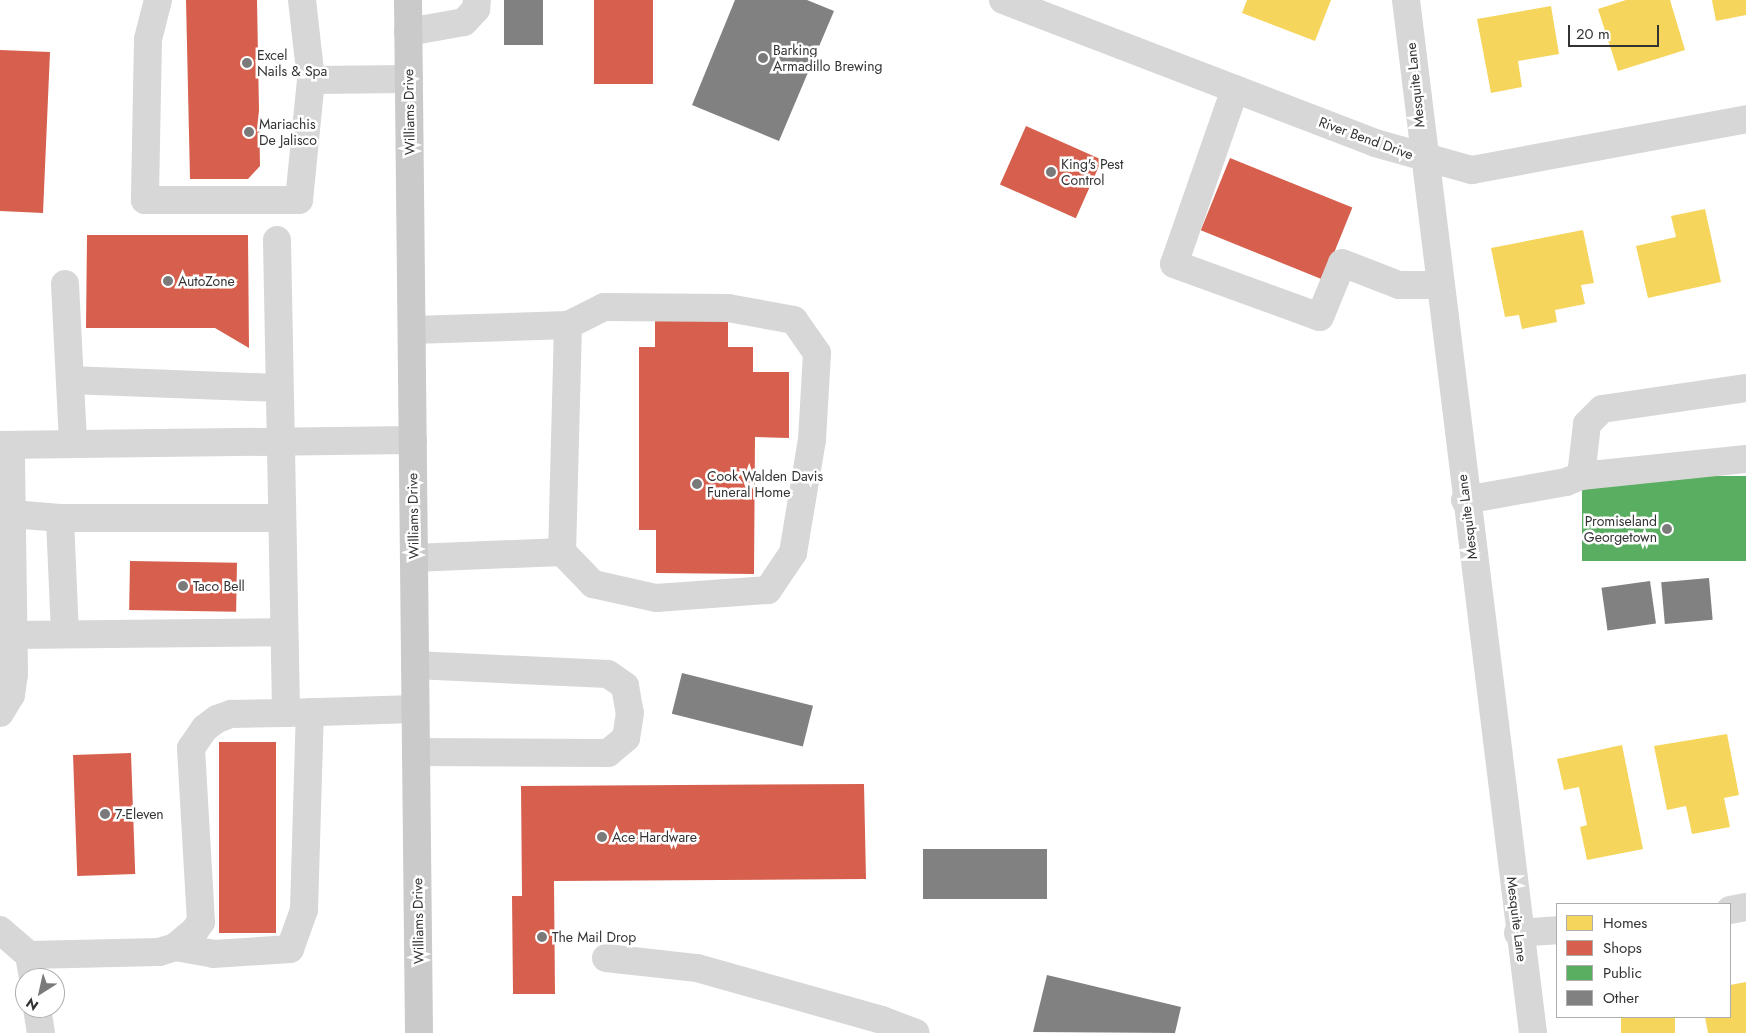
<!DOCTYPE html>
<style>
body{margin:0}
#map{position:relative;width:1746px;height:1033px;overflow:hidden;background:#fff;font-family:Jost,sans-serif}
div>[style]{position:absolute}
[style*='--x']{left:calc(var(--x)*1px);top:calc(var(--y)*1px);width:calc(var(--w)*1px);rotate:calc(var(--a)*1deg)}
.homes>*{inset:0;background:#f6d55c;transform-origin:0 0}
.shops>*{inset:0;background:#d6604d;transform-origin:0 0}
.public>*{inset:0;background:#5aae61;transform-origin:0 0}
.building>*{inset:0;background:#818181;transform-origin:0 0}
.minor>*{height:28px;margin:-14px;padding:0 14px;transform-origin:14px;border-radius:14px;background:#d7d7d7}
.major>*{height:28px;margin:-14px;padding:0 14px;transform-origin:14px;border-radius:14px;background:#cacaca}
.dots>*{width:14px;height:14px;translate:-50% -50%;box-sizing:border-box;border:2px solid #fff;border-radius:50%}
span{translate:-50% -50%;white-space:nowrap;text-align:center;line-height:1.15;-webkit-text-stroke:5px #fff;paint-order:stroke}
.poi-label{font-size:14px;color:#333}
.left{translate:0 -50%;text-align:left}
.right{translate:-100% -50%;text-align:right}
.street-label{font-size:14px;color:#333}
.legend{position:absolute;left:1556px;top:903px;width:175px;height:115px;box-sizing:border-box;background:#fff;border:1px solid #adadad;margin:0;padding:6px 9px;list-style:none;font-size:15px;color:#333}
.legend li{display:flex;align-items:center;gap:10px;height:25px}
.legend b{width:25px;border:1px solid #adadad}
.north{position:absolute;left:15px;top:968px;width:50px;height:50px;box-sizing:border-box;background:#fff;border:1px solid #adadad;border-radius:50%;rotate:215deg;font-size:14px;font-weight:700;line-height:20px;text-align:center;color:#333}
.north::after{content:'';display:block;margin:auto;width:18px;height:22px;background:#7a7a7a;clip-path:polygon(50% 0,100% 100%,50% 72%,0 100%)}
.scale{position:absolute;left:1568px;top:25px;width:91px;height:22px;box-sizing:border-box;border:2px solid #333;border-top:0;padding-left:6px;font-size:15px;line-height:18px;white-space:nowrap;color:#333;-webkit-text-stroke:4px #fff;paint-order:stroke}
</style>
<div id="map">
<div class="homes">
<i style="clip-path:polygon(1247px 0,1331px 0,1315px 41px,1242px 13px)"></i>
<i style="clip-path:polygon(1626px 0,1670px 0,1685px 50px,1618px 71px,1598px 9px)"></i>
<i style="clip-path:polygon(1712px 0,1746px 0,1746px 15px,1716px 21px)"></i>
<i style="clip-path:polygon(1551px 6px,1559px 54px,1518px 61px,1522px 87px,1491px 93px,1477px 19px)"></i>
<i style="clip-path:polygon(1705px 209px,1721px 282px,1648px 298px,1636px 246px,1676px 237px,1671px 216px)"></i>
<i style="clip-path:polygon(1583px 230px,1594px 283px,1581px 285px,1585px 304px,1555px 310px,1557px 322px,1522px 329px,1519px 315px,1505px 317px,1491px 248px)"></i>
<i style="clip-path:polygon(1727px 734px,1739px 795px,1724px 798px,1730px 827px,1692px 834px,1686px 806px,1667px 810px,1654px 746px)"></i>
<i style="clip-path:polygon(1622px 745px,1643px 849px,1587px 860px,1580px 827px,1587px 825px,1579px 787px,1564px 790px,1557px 759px)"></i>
<i style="clip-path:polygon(1746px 982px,1746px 1033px,1708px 1033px,1705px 1017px,1730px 1017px,1730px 985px)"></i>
<i style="left:1621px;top:1017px;width:54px;height:16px"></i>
</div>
<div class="shops">
<i style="clip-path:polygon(186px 0,257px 0,260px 166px,248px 179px,190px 179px)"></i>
<i style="left:594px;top:0;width:59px;height:84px"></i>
<i style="clip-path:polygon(0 50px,50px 52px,43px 213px,0 211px)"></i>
<i style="left:1026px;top:126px;width:83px;height:64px;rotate:24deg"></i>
<i style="left:1230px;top:158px;width:132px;height:78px;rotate:22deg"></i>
<i style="clip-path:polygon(87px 235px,248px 235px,249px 348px,215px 328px,86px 328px)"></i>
<i style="clip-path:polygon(655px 319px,728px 320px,728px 347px,753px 347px,753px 372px,789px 372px,789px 438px,755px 437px,754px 574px,656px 573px,656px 530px,639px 530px,639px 347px,655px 347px)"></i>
<i style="left:130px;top:561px;width:107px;height:49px;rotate:1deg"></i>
<i style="left:219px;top:742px;width:57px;height:191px"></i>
<i style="left:131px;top:753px;width:121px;height:58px;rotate:88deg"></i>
<i style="clip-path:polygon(864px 784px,866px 879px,554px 881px,555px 994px,513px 994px,512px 896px,522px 896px,521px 786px)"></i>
</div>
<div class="public">
<i style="left:1746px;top:476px;width:85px;height:164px;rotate:90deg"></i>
</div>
<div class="building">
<i style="left:504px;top:0;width:39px;height:45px"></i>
<i style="clip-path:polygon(735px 0,807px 0,834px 11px,779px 141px,692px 105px)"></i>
<i style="left:1709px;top:578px;width:42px;height:48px;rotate:85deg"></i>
<i style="left:1650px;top:581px;width:43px;height:49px;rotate:82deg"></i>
<i style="left:682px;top:673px;width:135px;height:42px;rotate:14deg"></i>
<i style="left:923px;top:849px;width:124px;height:50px"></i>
<i style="clip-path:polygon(1047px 975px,1181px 1007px,1175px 1033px,1033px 1032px)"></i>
</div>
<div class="minor">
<i style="--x:158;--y:0;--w:40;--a:104.4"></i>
<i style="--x:148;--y:39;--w:161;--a:91.1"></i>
<i style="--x:145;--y:200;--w:154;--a:0"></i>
<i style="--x:299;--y:200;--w:121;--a:-84.3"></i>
<i style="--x:311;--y:80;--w:81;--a:-96.4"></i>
<i style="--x:1003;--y:0;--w:399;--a:21"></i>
<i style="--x:1375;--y:143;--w:101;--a:15.6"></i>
<i style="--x:1472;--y:170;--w:279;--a:-10.5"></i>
<i style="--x:1406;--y:0;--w:1041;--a:82.99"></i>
<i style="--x:408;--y:32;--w:57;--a:-10.1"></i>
<i style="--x:464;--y:22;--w:18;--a:-47"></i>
<i style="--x:476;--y:9;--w:9;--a:-84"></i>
<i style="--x:311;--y:80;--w:98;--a:-0.6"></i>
<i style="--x:1235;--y:89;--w:185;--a:109.2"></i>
<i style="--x:1174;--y:264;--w:155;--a:20"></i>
<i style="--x:1320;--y:317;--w:58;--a:-67.8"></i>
<i style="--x:1342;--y:263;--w:61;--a:21.1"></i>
<i style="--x:1399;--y:285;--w:40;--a:0"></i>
<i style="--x:277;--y:240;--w:473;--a:88.9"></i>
<i style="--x:286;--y:713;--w:129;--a:-1.8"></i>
<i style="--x:65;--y:284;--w:160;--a:87.1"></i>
<i style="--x:412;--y:330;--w:156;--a:-1.8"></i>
<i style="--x:568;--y:325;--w:227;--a:91.5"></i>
<i style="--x:562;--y:552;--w:148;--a:177.7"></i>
<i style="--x:70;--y:380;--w:208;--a:2.2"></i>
<i style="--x:0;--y:445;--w:413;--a:-0.7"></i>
<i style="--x:1581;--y:476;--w:52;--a:-83.4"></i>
<i style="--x:1587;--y:424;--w:21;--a:-45"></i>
<i style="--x:1602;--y:409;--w:146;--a:-8.3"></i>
<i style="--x:1465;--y:500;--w:103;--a:-10.1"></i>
<i style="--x:1566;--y:482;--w:16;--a:-22"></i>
<i style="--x:1581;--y:476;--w:166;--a:-5.9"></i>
<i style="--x:12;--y:514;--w:48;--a:4.8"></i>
<i style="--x:562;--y:552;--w:45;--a:45.9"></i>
<i style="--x:593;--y:584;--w:65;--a:12.5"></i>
<i style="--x:656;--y:598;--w:112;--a:-4.1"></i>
<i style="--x:768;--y:590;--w:45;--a:-56"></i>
<i style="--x:793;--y:553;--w:115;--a:-80.5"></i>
<i style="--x:812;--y:440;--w:87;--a:-86.7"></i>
<i style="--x:817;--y:353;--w:40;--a:-124.9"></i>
<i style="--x:794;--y:320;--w:67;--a:-169.7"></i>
<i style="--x:728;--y:308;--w:124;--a:-179.5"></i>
<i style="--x:604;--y:307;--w:40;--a:153.4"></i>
<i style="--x:65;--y:634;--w:116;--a:-92.5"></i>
<i style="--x:60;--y:518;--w:221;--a:0"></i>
<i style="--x:14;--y:635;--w:270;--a:-0.6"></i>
<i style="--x:415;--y:665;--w:193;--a:2.7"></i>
<i style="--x:608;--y:674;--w:21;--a:35"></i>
<i style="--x:625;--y:686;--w:27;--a:80"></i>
<i style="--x:630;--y:713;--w:25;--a:99"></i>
<i style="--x:626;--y:738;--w:23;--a:140"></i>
<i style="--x:608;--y:753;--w:192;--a:-179.7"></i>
<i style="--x:0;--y:713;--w:21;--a:-59"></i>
<i style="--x:11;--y:695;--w:21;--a:-82"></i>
<i style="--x:14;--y:674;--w:229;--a:-90.8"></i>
<i style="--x:1730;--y:910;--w:16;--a:-11"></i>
<i style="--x:0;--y:930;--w:38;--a:41"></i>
<i style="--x:29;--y:955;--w:23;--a:80"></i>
<i style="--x:1518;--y:933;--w:39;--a:-4"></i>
<i style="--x:175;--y:947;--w:39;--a:10"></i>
<i style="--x:213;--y:954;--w:77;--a:-3.7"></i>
<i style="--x:290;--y:949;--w:41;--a:-70.3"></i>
<i style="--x:304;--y:910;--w:198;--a:-88.3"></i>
<i style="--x:29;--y:955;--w:130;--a:-1.3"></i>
<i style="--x:159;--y:952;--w:17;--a:-17"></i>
<i style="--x:175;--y:947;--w:26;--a:-40"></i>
<i style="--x:195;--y:930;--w:10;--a:-53"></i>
<i style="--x:201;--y:922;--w:174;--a:-93.3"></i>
<i style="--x:191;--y:748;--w:24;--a:-55"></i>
<i style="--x:205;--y:728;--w:15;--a:-37"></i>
<i style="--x:217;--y:719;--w:15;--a:-20"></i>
<i style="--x:231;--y:714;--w:55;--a:-1"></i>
<i style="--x:606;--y:958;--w:92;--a:6.3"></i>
<i style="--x:697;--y:968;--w:192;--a:15.7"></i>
<i style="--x:882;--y:1020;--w:36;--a:21"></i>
<i style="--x:37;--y:1008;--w:25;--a:81"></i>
</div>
<div class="major">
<i style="--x:408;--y:0;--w:1033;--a:89.39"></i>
</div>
<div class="dots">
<i style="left:763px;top:58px;background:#7a7a7a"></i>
<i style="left:247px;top:63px;background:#7a7a7a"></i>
<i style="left:249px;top:132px;background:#7a7a7a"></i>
<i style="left:1051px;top:172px;background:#7a7a7a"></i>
<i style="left:168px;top:281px;background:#7a7a7a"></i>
<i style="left:697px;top:484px;background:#7a7a7a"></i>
<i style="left:1667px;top:529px;background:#7a7a7a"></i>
<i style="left:183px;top:586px;background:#7a7a7a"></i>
<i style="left:105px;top:814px;background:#7a7a7a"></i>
<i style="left:602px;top:837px;background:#7a7a7a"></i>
<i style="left:542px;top:937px;background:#7a7a7a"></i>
</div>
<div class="poi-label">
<span class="left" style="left:773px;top:58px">Barking<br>Armadillo Brewing</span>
<span class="left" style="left:257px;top:63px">Excel<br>Nails &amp; Spa</span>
<span class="left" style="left:259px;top:132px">Mariachis<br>De Jalisco</span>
<span class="left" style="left:1061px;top:172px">King's Pest<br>Control</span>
<span class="left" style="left:178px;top:281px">AutoZone</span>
<span class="left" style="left:707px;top:484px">Cook Walden Davis<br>Funeral Home</span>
<span class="right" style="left:1657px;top:529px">Promiseland<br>Georgetown</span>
<span class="left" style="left:193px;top:586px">Taco Bell</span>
<span class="left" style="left:115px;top:814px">7-Eleven</span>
<span class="left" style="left:612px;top:837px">Ace Hardware</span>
<span class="left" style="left:552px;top:937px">The Mail Drop</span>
</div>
<div class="street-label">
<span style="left:1415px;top:85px;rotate:-96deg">Mesquite Lane</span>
<span style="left:409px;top:112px;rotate:-91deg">Williams Drive</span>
<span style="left:1366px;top:138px;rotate:20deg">River Bend Drive</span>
<span style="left:413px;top:516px;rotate:-91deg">Williams Drive</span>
<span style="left:1467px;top:517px;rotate:-97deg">Mesquite Lane</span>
<span style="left:1517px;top:919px;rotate:83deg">Mesquite Lane</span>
<span style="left:418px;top:921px;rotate:-91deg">Williams Drive</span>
</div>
<ul class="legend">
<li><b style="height:14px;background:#f6d55c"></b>Homes</li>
<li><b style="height:14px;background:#d6604d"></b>Shops</li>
<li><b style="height:14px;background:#5aae61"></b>Public</li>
<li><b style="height:14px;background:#818181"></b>Other</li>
</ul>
<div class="north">N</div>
<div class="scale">20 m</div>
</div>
